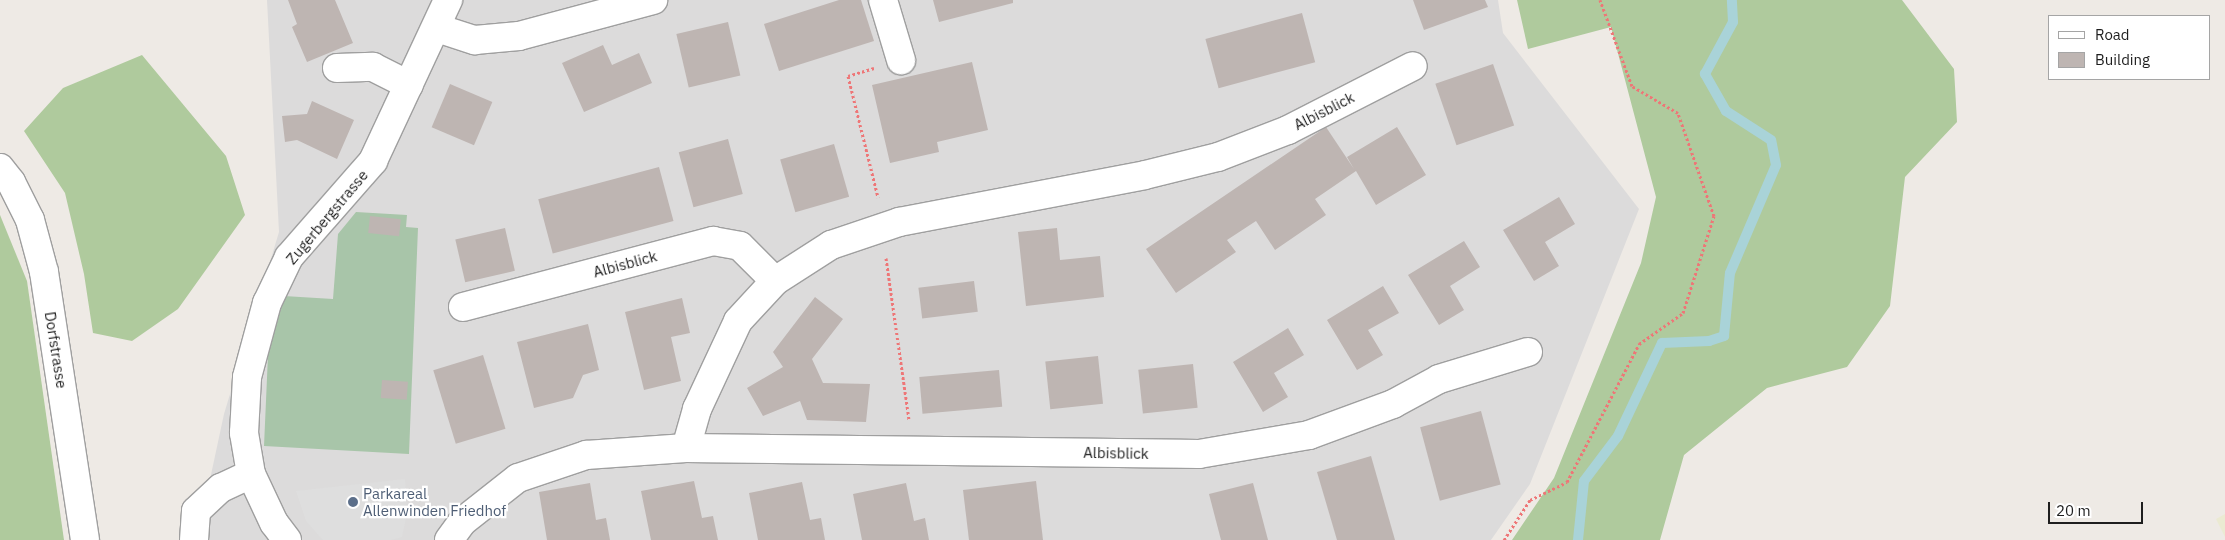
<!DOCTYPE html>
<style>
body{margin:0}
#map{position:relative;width:2225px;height:540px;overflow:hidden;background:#eeeae5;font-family:"IBM Plex Sans",sans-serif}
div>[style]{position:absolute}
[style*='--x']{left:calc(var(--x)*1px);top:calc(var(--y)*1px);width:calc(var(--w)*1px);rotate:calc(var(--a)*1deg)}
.residential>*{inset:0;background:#dcdbdb}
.farmland>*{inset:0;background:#ebead2}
.forest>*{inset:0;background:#afca9d}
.cemetery>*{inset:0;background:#a8c5a9}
.parking>*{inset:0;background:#dedede}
.stream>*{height:10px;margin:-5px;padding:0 5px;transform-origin:5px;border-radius:5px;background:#a9d3d8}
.building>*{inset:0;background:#beb5b2;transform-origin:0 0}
.path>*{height:3px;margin-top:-1.5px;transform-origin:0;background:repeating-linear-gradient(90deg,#ee7677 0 2.5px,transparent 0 5px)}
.roads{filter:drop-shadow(1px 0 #9f9f9f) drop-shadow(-1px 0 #9f9f9f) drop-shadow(0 1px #9f9f9f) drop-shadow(0 -1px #9f9f9f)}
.minor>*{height:28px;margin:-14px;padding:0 14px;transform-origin:14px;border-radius:14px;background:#fff}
.dots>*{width:14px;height:14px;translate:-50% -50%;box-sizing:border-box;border:2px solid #fff;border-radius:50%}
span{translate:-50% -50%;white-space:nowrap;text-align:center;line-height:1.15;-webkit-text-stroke:4.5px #fff;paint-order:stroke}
.street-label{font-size:15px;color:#1e1e1e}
.service-label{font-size:15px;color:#4e5e75}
.left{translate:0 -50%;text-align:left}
.legend{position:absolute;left:2048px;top:15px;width:162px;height:65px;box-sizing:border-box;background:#fff;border:1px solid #a5a5a5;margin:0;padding:6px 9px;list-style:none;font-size:15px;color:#1e1e1e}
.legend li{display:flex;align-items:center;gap:10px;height:25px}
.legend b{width:25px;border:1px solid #a5a5a5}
.scale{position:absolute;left:2048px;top:502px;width:95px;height:22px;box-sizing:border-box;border:2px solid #1e1e1e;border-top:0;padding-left:6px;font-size:15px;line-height:18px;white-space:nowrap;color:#1e1e1e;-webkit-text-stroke:4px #fff;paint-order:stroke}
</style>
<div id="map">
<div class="residential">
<i style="clip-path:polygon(267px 0,1498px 0,1503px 33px,1639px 209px,1530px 484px,1491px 540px,197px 540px,224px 414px,279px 232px)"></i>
</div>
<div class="farmland">
<i style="clip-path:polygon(2225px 514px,2225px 537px,2216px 519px)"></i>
</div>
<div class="forest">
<i style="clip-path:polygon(1517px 0,1902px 0,1954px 69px,1957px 122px,1905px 177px,1890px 306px,1847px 367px,1767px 388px,1684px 455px,1660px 540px,1512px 540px,1554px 478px,1641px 263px,1656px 197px,1611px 27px,1528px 49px)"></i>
<i style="clip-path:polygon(142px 55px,226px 156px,245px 215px,178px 309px,132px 341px,93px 333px,84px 274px,65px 193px,24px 131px,63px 88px)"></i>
<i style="clip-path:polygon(0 215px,27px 281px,64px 540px,0 540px)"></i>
</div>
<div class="cemetery">
<i style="clip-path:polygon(356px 212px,407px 215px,406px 227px,418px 228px,409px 454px,264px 446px,268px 355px,284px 296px,333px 299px,338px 234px)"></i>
</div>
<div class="parking">
<i style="clip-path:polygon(405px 479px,407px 513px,402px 537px,391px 540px,323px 540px,306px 521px,296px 491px)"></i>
</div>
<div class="stream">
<i style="--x:1578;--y:540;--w:59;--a:-84.2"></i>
<i style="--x:1584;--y:481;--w:56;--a:-52.9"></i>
<i style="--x:1618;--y:436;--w:103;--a:-64.7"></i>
<i style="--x:1662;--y:343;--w:47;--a:-2.4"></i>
<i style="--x:1709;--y:341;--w:16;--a:-18"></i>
<i style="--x:1724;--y:336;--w:63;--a:-84.6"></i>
<i style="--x:1730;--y:273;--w:117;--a:-66.9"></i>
<i style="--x:1776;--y:165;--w:25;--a:-101"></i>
<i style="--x:1771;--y:140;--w:54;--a:-147.2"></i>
<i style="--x:1726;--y:111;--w:43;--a:-119.6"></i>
<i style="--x:1705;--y:74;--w:59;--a:-61.7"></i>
<i style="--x:1733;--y:22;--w:22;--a:-93"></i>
</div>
<div class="building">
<i style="clip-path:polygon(288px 0,335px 0,353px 43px,307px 62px,292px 27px,297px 24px)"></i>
<i style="clip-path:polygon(839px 0,861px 0,874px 41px,779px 71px,764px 24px)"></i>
<i style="clip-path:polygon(933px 0,1013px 0,1013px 3px,939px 22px)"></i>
<i style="clip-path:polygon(1413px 0,1485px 0,1488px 7px,1424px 30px)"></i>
<i style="left:1302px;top:13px;width:51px;height:100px;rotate:75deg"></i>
<i style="left:728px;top:22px;width:55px;height:53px;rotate:77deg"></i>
<i style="clip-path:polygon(603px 45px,612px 65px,639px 53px,652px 83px,584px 112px,562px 63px)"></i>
<i style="clip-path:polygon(972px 62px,988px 130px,937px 142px,939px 152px,890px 163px,872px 85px)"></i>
<i style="left:1493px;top:64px;width:65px;height:61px;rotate:71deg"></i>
<i style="left:450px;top:84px;width:46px;height:47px;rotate:23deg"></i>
<i style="clip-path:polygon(312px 101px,354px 120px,337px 159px,297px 140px,285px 142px,282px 116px,307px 114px)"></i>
<i style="clip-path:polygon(1326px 127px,1354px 169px,1347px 157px,1397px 127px,1426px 175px,1376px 205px,1356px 171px,1315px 199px,1326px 215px,1275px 250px,1256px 221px,1227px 240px,1236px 252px,1176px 293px,1146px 249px)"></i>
<i style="left:728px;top:139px;width:57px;height:51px;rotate:75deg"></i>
<i style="left:834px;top:144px;width:55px;height:56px;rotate:74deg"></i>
<i style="left:659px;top:167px;width:56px;height:125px;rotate:75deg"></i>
<i style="clip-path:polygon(1559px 197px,1575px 224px,1545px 242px,1559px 266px,1534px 281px,1503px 230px)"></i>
<i style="left:370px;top:216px;width:31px;height:17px;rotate:6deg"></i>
<i style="left:505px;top:228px;width:44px;height:51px;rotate:77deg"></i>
<i style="clip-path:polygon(1057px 228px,1060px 260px,1100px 256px,1104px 297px,1026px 306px,1018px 232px)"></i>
<i style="clip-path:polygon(1464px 241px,1480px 267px,1450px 286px,1464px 310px,1439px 325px,1408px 275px)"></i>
<i style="left:974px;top:281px;width:31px;height:56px;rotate:83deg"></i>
<i style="clip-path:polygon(1383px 286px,1399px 313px,1368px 330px,1383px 355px,1357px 370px,1327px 320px)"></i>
<i style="clip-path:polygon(815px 297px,843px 319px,812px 359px,823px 383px,870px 384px,866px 422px,807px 420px,800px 401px,763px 416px,747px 388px,783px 367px,773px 352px)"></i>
<i style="clip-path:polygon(682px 298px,690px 333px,671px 337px,681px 381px,644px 390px,625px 312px)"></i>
<i style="clip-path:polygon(588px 324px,599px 370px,583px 375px,573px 398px,534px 408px,517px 342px)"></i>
<i style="clip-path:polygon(1288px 328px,1304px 355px,1274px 373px,1288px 397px,1263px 412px,1233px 362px)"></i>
<i style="left:483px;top:355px;width:77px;height:52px;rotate:73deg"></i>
<i style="left:1098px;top:356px;width:48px;height:53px;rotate:84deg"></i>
<i style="left:1193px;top:364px;width:44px;height:55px;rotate:84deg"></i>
<i style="left:999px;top:370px;width:37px;height:80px;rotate:85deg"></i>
<i style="left:382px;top:380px;width:26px;height:18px;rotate:4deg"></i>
<i style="left:1481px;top:411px;width:76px;height:63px;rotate:75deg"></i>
<i style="clip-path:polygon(1371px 456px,1395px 540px,1337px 540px,1317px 472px)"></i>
<i style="clip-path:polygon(694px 481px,702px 518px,713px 516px,718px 540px,651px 540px,641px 491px)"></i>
<i style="clip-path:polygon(1036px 481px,1043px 540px,969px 540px,963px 490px)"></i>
<i style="clip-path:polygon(802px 482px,810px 520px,821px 518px,825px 540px,758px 540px,749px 493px)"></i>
<i style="clip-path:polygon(590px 483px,596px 520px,606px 518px,610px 540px,547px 540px,539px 492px)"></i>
<i style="clip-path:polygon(906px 483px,914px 521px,925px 518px,929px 540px,862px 540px,853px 494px)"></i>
<i style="clip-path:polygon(1253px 483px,1268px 540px,1221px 540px,1209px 494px)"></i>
</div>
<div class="path">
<i style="--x:874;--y:68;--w:27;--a:163"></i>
<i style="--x:848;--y:76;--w:125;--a:76.1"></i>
<i style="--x:886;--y:258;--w:164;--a:81.9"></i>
<i style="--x:1504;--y:540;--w:48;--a:-57"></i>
<i style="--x:1530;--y:500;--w:41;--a:-25.9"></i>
<i style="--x:1567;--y:482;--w:156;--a:-62.4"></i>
<i style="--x:1639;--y:344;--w:54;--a:-35.2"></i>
<i style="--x:1683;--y:313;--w:102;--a:-72.3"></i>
<i style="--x:1714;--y:216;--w:109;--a:-109.3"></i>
<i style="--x:1678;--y:113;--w:53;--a:-149.6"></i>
<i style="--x:1632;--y:86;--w:92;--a:-110.4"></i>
</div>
<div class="roads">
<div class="minor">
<i style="--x:883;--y:0;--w:63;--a:73.3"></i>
<i style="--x:437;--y:28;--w:40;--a:18"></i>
<i style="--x:475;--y:40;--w:44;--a:-5.2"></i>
<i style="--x:519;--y:36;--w:139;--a:-15"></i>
<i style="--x:337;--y:68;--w:36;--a:-2"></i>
<i style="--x:373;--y:67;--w:40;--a:26.6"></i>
<i style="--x:0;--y:168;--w:18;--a:52"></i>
<i style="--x:11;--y:182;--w:42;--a:63.4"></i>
<i style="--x:30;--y:220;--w:54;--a:74.9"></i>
<i style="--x:44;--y:272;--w:271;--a:81.3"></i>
<i style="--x:463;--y:307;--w:259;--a:-14.8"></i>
<i style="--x:713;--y:241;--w:27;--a:10"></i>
<i style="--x:740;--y:246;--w:49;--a:45"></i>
<i style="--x:686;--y:448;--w:41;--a:-74.2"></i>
<i style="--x:697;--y:409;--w:97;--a:-65"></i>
<i style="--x:738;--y:321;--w:54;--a:-47.2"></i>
<i style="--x:775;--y:281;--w:67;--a:-32.7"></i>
<i style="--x:831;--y:245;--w:72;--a:-18.7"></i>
<i style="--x:899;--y:222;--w:250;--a:-10.8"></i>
<i style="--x:1145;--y:175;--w:75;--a:-13.9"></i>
<i style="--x:1218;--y:157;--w:75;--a:-21.1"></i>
<i style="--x:1288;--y:130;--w:140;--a:-27.1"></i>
<i style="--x:194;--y:540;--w:29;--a:-86"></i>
<i style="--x:196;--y:511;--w:34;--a:-43"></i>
<i style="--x:221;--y:488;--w:33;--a:-25"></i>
<i style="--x:287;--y:540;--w:21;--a:-127"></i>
<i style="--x:274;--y:523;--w:54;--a:-115.1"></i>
<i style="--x:251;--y:474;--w:42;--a:-99.7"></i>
<i style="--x:244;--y:433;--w:56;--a:-86.9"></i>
<i style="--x:247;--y:377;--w:77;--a:-74.9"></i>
<i style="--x:267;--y:303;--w:51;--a:-64.4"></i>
<i style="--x:289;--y:257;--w:128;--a:-48.8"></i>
<i style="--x:373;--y:161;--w:178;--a:-65"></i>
<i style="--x:449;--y:540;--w:22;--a:-54"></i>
<i style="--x:462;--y:522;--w:71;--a:-38.2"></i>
<i style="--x:518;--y:478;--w:72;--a:-18.7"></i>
<i style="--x:586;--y:455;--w:100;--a:-4"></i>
<i style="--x:686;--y:448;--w:513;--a:0.67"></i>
<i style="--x:1199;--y:454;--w:112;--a:-9.8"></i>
<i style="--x:1309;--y:435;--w:90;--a:-20.3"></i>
<i style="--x:1393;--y:404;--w:52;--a:-28.5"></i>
<i style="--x:1439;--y:379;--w:93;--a:-16.9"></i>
</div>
</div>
<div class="dots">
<i style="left:353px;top:502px;background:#5c6f8a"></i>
</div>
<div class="street-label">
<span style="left:1324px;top:111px;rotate:-27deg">Albisblick</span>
<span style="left:327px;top:217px;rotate:-50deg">Zugerbergstrasse</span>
<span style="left:625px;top:264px;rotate:-15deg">Albisblick</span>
<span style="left:56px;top:350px;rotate:81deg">Dorfstrasse</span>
<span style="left:1116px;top:453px;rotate:1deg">Albisblick</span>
</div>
<div class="service-label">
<span class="left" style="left:363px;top:502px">Parkareal<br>Allenwinden Friedhof</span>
</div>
<ul class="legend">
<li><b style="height:6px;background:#fff"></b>Road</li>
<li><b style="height:14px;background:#beb5b2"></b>Building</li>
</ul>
<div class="scale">20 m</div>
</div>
